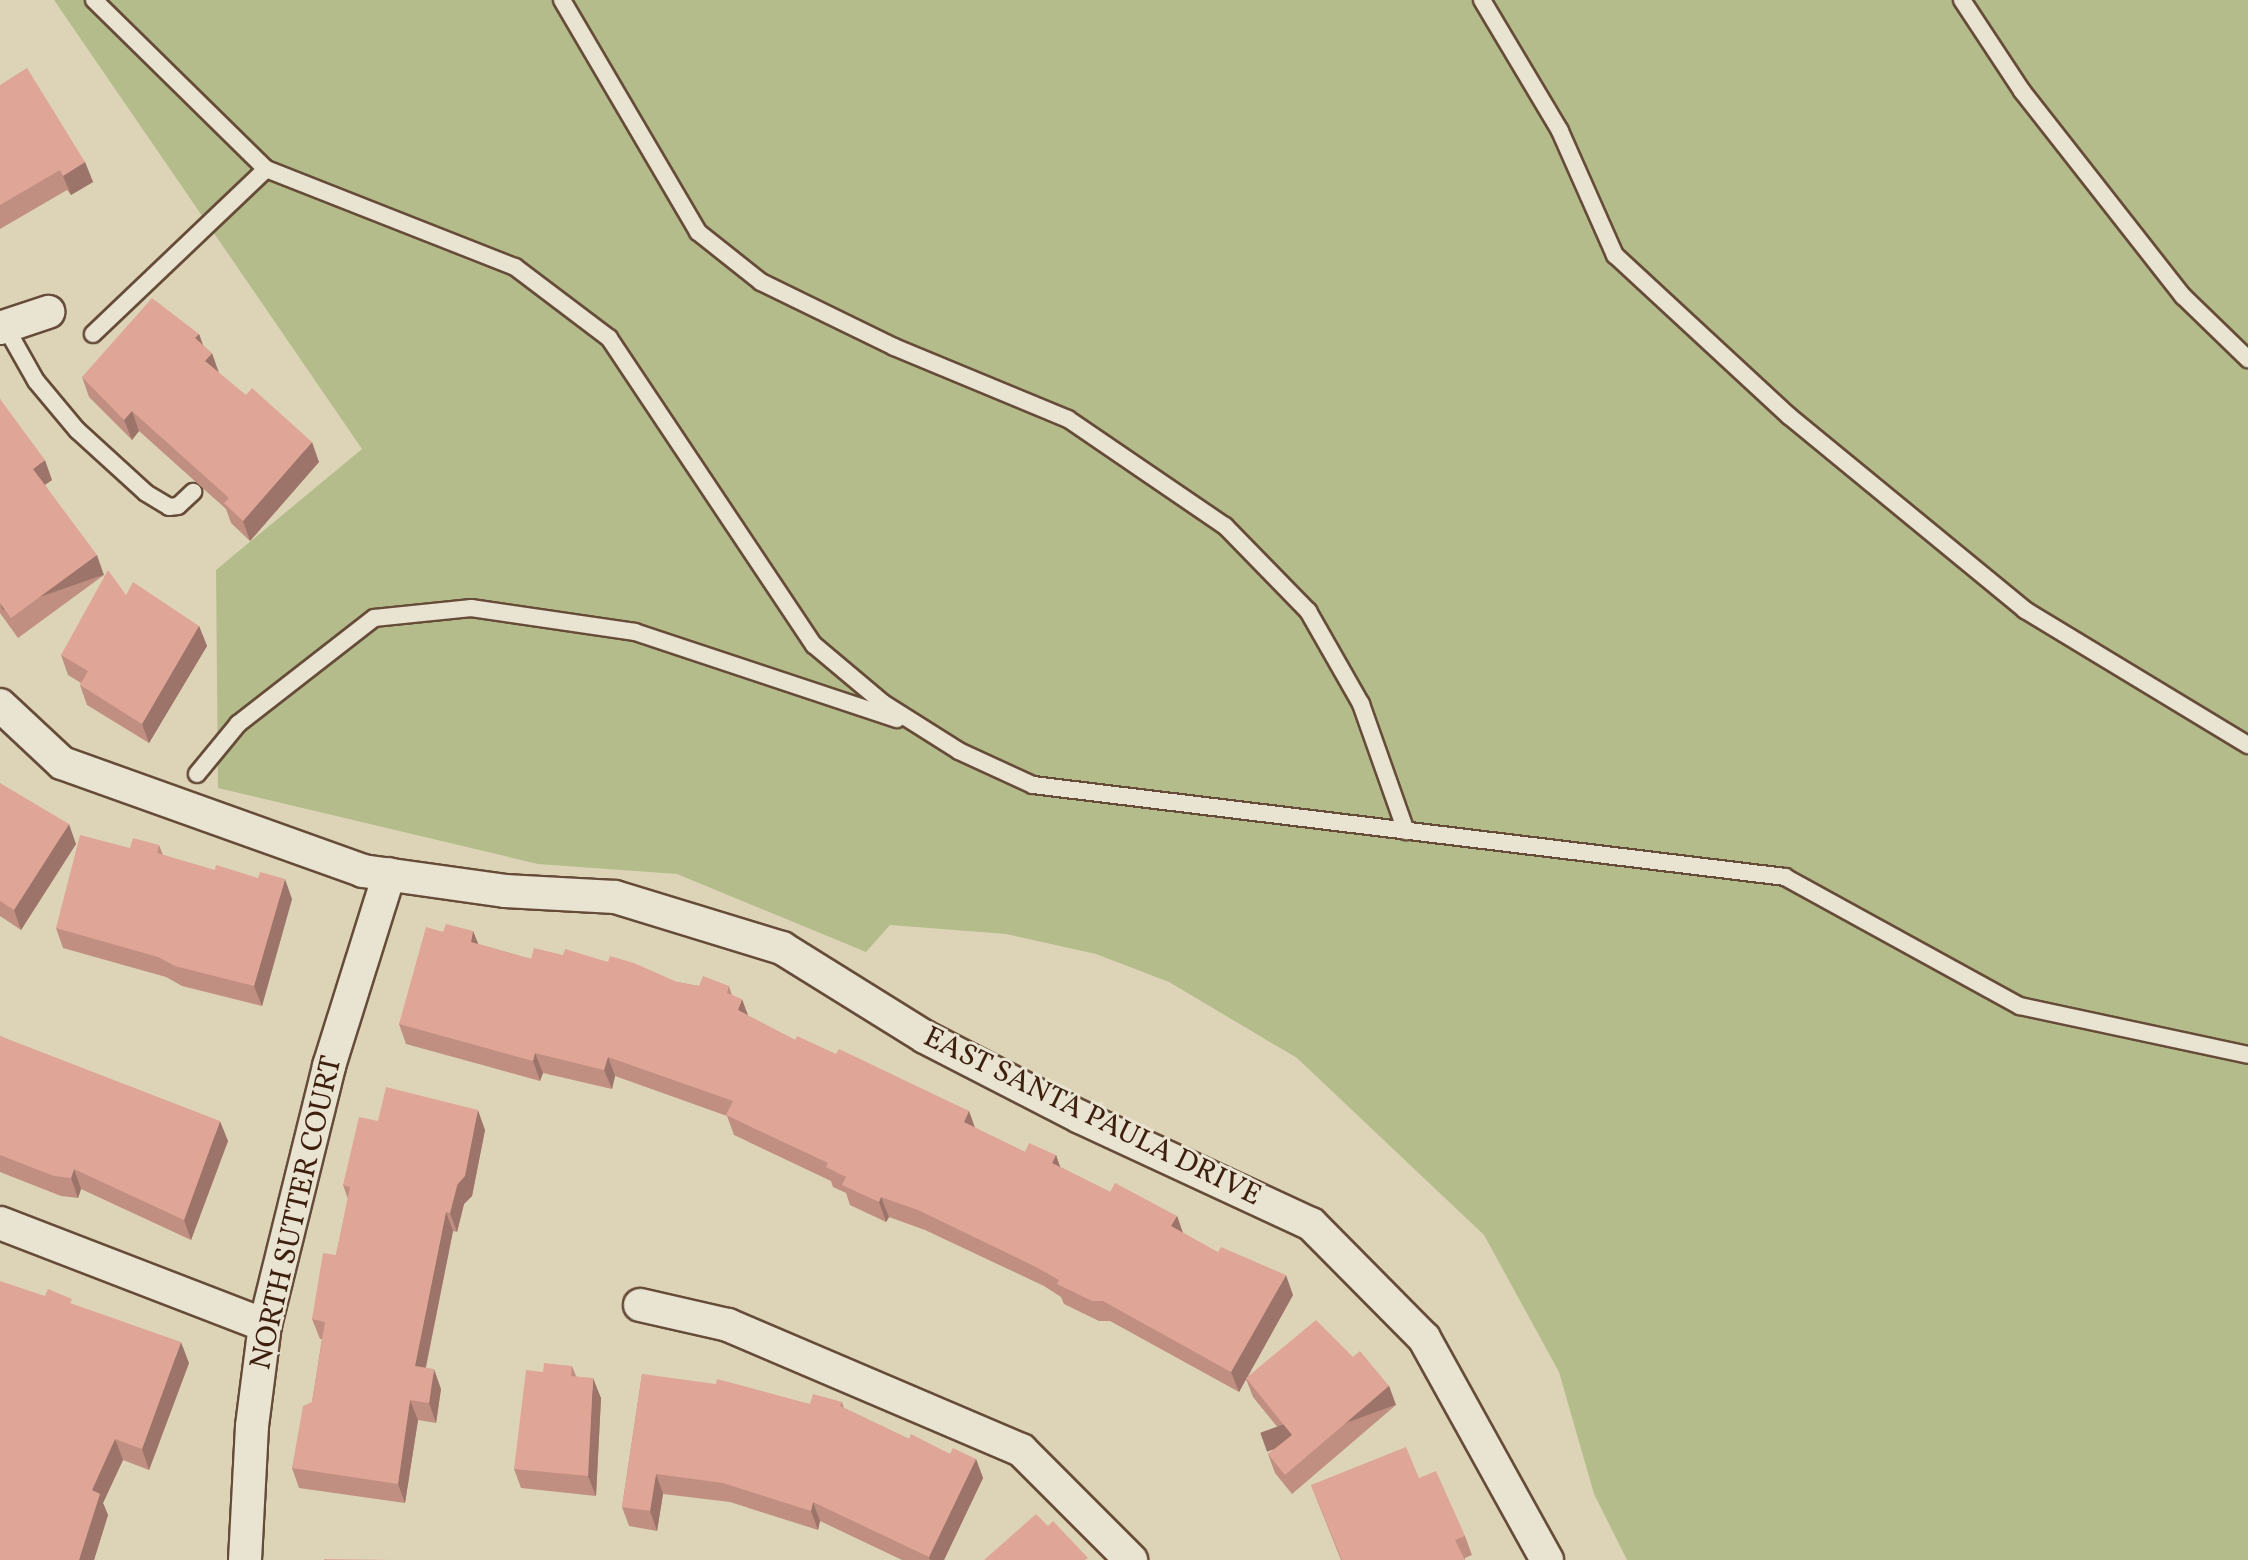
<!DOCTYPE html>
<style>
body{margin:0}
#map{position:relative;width:2248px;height:1560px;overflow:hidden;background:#ddd4b8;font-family:Vollkorn,serif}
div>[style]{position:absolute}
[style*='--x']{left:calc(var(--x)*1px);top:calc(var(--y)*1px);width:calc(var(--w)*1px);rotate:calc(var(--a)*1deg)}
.green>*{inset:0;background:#b5bc8c}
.roads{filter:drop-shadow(2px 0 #664c38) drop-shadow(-2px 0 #664c38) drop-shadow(0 2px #664c38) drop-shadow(0 -2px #664c38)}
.lane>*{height:16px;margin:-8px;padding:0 8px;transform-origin:8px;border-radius:8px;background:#e9e3d1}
.street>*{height:32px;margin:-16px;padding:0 16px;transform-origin:16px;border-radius:16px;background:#e9e3d1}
.wall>*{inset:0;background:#c08f82}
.shaded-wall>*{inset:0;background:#9c746a;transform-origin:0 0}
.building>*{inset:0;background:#dfa697}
span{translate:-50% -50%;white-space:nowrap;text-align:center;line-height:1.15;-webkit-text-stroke:6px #e9e3d1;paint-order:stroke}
.street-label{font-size:30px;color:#3e1f0e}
</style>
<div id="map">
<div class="green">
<i style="clip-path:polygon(54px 0,2248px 0,2248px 1560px,1627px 1560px,1594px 1494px,1559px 1372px,1484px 1235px,1297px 1058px,1169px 982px,1096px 954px,1006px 934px,890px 925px,866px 952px,677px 874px,538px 864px,218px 788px,216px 570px,362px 449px)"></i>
</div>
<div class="roads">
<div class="lane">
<i style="--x:94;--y:0;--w:241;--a:44.5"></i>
<i style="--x:266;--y:169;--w:268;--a:21.5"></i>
<i style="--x:515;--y:267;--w:118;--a:37.1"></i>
<i style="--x:609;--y:338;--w:369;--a:56.3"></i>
<i style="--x:814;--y:645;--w:90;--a:40"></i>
<i style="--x:883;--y:703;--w:90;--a:32.3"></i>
<i style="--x:959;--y:751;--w:81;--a:24.7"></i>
<i style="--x:1033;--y:785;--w:758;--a:6.97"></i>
<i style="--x:1785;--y:877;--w:268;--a:28.8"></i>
<i style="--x:2020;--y:1006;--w:233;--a:12.1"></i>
<i style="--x:562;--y:0;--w:269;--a:59.6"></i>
<i style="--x:698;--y:232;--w:80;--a:38.4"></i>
<i style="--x:761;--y:282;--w:148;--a:26"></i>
<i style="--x:894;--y:347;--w:188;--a:22.5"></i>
<i style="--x:1068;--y:419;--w:190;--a:34.3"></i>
<i style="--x:1225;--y:526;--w:119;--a:45.7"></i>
<i style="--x:1308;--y:611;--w:107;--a:60.3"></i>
<i style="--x:1361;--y:704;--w:135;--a:70.5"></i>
<i style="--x:1482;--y:0;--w:152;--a:59.2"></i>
<i style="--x:1560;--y:131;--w:136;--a:66.1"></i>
<i style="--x:1615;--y:255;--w:237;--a:42.8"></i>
<i style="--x:1789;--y:416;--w:306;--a:39.4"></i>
<i style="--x:2025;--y:610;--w:261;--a:31.2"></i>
<i style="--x:1962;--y:0;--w:109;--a:56.6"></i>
<i style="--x:2022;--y:91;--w:261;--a:51.9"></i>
<i style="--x:2183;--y:296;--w:91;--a:44.1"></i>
<i style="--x:5;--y:326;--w:63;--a:60.6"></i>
<i style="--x:36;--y:381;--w:64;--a:50.1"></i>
<i style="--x:77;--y:430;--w:93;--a:42.4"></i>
<i style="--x:146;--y:493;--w:27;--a:31"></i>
<i style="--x:169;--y:507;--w:9;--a:-6"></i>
<i style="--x:178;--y:506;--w:21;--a:-43"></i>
<i style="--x:93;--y:334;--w:239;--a:-43.6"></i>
<i style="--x:197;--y:774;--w:65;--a:-50.6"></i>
<i style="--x:238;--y:724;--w:172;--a:-37.9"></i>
<i style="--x:374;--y:618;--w:98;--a:-5.9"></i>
<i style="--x:471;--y:608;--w:166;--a:8.3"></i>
<i style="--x:635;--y:632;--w:276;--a:18.4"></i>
</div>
<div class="street">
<i style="--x:0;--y:328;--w:51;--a:-18.4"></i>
<i style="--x:0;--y:705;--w:85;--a:43.1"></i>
<i style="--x:62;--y:763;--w:320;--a:19.7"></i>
<i style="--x:363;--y:871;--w:143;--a:8"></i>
<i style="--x:505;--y:891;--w:110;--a:3.1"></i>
<i style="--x:615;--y:897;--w:175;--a:17"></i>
<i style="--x:782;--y:948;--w:168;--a:31.9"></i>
<i style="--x:925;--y:1037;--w:174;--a:27.3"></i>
<i style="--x:1080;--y:1117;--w:255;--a:24.9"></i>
<i style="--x:1311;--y:1224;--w:161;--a:45.3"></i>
<i style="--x:1424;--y:1338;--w:254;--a:61"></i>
<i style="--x:0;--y:1223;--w:284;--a:21.1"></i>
<i style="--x:640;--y:1305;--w:90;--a:12.8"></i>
<i style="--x:728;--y:1325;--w:319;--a:23.1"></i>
<i style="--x:1021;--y:1450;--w:156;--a:45"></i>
<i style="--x:245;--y:1560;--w:134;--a:-87"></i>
<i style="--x:252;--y:1426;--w:102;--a:-82.7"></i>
<i style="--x:265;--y:1325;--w:267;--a:-76.1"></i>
<i style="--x:329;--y:1066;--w:201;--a:-72.6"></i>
</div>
</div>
<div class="wall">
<i style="clip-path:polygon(0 85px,85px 162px,93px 182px,71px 195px,67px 190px,0 229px)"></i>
<i style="clip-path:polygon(199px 334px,203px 346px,218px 372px,319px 462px,250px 541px,231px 523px,226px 509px,139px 431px,132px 440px,89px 397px,82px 377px)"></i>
<i style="clip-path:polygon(0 399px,52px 480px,45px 485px,104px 575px,18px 638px,0 613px)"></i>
<i style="clip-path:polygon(126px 595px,199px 626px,207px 646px,149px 743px,87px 705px,80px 685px,81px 683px,68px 675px,61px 655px)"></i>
<i style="clip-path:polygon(0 783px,76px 844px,21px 930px,0 916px)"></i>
<i style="clip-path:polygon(159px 845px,163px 855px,292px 899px,262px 1006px,182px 986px,166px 977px,63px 948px,56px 928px,130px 848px)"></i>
<i style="clip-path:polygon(473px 931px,478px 944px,531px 959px,563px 955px,608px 962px,677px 982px,699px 986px,729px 986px,732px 995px,748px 1016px,795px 1040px,836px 1054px,969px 1111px,975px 1128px,1025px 1152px,1056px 1155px,1060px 1167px,1110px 1192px,1177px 1216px,1183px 1233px,1293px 1295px,1248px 1376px,1353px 1357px,1389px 1386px,1396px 1405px,1292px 1494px,1275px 1473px,1268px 1454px,1287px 1439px,1253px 1397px,1246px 1379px,1239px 1392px,1110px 1321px,1099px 1321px,1064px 1304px,1061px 1297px,1044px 1286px,925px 1230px,889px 1217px,886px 1222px,850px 1205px,846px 1193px,833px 1187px,831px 1181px,734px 1135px,727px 1116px,615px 1076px,612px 1089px,543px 1073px,540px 1081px,406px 1044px,399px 1024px)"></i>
<i style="clip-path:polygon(0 1036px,228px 1141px,191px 1240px,81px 1189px,78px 1198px,61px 1196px,0 1172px)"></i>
<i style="clip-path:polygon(378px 1121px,485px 1130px,472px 1196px,464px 1204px,457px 1232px,453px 1231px,426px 1368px,441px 1389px,436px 1423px,418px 1420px,405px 1503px,299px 1488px,292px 1468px,312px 1402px,322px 1339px,320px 1339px,312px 1319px,336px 1255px,348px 1199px,343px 1185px)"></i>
<i style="clip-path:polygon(74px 1305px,189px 1363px,149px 1470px,123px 1460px,103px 1503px,108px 1515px,94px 1560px)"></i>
<i style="clip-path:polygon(572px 1366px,576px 1376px,601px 1398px,596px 1496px,521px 1488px,514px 1469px,543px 1372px)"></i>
<i style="clip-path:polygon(642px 1374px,810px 1404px,842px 1402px,844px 1408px,909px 1439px,950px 1454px,976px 1459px,983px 1478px,944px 1560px,902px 1560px,820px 1521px,818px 1530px,730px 1502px,663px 1494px,657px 1531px,629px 1526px,622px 1507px)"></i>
<i style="clip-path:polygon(1419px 1478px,1465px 1536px,1472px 1555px,1465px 1558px,1465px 1560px,1341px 1560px,1311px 1485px)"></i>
</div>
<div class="shaded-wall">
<i style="clip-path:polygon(85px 162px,93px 182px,71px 195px,63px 176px)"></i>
<i style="clip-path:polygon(199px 334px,206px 353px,195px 338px)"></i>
<i style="clip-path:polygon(212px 353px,219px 373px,205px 361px)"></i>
<i style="clip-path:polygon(132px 411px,139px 431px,132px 440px,124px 420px)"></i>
<i style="clip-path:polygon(312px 442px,319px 462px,250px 541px,243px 521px)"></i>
<i style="clip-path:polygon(45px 460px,52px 480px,40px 488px,33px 469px)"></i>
<i style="left:97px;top:555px;width:21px;height:107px;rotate:71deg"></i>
<i style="clip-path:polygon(199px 626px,207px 646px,149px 743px,142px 724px)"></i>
<i style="clip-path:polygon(69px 824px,76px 844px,21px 930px,14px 910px)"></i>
<i style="clip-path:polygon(285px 879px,292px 899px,262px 1006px,254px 986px)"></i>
<i style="clip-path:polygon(473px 931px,481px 951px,471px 942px)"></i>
<i style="clip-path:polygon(742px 999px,749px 1018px,738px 1010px)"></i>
<i style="clip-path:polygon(535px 1053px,543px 1073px,540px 1081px,533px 1061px)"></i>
<i style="clip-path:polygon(608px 1057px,615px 1076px,612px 1089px,604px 1070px)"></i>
<i style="clip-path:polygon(478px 1110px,485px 1130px,472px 1196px,464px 1204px,457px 1232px,450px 1213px)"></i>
<i style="clip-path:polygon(969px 1111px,976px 1131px,964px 1122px)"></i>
<i style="clip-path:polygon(220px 1121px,228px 1141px,191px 1240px,184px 1220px)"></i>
<i style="clip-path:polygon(1056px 1155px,1063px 1175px,1052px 1163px)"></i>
<i style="clip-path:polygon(74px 1169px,81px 1189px,78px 1198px,71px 1178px)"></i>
<i style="clip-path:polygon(881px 1197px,889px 1217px,886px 1222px,879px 1202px)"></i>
<i style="clip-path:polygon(446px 1212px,453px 1231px,422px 1385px,415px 1366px)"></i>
<i style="clip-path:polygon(1177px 1216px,1184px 1236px,1171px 1226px)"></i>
<i style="clip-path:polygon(1286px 1275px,1293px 1295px,1239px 1392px,1231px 1372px)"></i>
<i style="clip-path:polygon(181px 1342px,189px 1363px,149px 1470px,142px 1449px)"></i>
<i style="clip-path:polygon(434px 1369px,441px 1389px,436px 1423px,429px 1403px)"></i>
<i style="clip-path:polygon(593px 1378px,601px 1398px,596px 1496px,588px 1476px)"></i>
<i style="left:1389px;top:1386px;width:20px;height:137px;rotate:70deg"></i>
<i style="clip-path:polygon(410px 1400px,418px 1420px,405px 1503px,398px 1484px)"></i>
<i style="clip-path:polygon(115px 1439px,123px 1460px,103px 1503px,108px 1515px,94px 1560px,79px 1560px,92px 1490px)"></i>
<i style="clip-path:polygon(976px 1459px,983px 1478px,944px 1560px,930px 1560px,929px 1557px)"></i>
<i style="clip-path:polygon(656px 1474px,663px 1494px,657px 1531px,650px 1511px)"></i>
<i style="clip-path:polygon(813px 1502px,820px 1521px,818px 1530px,811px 1511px)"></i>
</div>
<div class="building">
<i style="clip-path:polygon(27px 68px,85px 162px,63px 176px,60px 170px,0 205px,0 85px)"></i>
<i style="clip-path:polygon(152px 298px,199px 334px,195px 338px,212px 353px,205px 361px,246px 395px,252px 388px,312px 442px,243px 521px,224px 503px,229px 498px,132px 411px,124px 420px,82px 377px)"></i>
<i style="clip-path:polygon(0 399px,45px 460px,33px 469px,97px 555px,11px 618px,0 603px)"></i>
<i style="clip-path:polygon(108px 570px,126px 595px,133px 582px,199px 626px,142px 724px,80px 685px,88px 671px,61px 655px)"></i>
<i style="clip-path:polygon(0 783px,69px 824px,14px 910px,0 901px)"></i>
<i style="clip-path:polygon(80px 835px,130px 848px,133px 838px,159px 845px,157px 853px,215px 870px,216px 865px,258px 878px,260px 872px,285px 879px,254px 986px,175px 966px,158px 957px,56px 928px)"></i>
<i style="clip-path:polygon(446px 924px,473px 931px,471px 942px,531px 959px,534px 948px,563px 955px,565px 949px,608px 962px,610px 956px,634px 963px,677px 982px,699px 986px,703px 976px,729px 986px,727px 993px,742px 999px,738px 1010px,795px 1040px,797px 1036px,836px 1054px,839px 1049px,969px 1111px,964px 1122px,1025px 1152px,1029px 1143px,1056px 1155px,1052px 1163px,1110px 1192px,1115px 1183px,1177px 1216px,1171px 1226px,1218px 1252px,1221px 1247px,1286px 1275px,1231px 1372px,1103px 1301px,1092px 1301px,1057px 1284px,1059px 1280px,1036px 1267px,918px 1210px,881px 1197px,879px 1202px,842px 1185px,846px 1177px,826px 1167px,828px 1163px,726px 1115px,733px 1101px,608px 1057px,604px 1070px,535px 1053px,533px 1061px,399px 1024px,426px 927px,443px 932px)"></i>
<i style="clip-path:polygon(0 1036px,220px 1121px,184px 1220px,74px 1169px,71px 1178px,54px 1176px,0 1155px)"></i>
<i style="clip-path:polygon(386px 1087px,478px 1110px,465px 1176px,457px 1185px,450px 1213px,446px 1212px,415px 1366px,434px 1369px,429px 1403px,410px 1400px,398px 1484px,292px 1468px,303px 1406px,312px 1402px,325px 1322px,312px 1319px,323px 1253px,336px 1255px,350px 1187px,343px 1185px,359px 1117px,378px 1121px)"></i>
<i style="clip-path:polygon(0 1281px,45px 1296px,48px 1289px,72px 1299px,70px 1303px,181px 1342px,142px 1449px,115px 1439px,92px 1490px,100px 1494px,79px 1560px,0 1560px)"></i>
<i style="clip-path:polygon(1316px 1320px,1353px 1357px,1360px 1351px,1389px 1386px,1285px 1475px,1268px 1454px,1292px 1435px,1246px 1378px)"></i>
<i style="clip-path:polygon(544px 1363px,572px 1366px,571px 1376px,593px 1378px,588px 1476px,514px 1469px,526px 1370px,543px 1372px)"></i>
<i style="clip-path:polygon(642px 1374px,716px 1384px,717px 1379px,810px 1404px,813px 1394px,842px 1402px,840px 1406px,909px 1439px,911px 1434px,950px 1454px,953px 1448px,976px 1459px,929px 1557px,813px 1502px,811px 1511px,723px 1483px,656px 1474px,650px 1511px,622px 1507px)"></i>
<i style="clip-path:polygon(1406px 1447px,1419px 1478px,1436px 1471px,1465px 1536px,1455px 1540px,1465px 1560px,1342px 1560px,1311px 1485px)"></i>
<i style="clip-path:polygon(1036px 1514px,1048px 1526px,1053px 1521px,1088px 1558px,1085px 1560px,984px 1560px)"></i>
<i style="clip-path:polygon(324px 1559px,394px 1560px,324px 1560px)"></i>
</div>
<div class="street-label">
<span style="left:1092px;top:1117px;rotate:26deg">EAST SANTA PAULA DRIVE</span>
<span style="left:297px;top:1213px;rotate:-77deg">NORTH SUTTER COURT</span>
</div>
</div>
